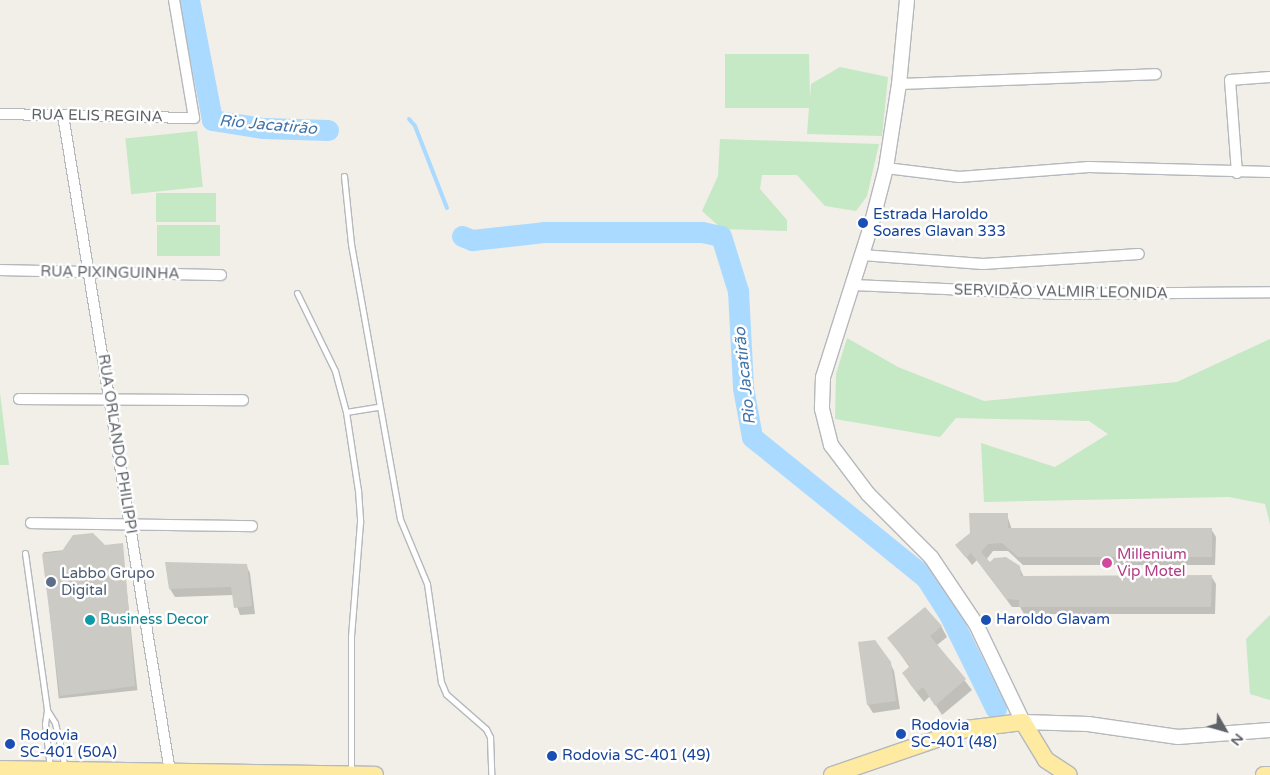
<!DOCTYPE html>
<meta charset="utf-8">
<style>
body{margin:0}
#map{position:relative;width:1270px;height:775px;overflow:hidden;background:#f1efe8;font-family:"Varela Round",sans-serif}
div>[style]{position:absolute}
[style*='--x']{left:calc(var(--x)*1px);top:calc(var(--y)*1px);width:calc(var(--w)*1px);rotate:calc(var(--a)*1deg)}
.green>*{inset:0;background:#c5e8c5;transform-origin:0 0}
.shadow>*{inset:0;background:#0003;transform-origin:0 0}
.stream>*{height:4px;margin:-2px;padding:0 2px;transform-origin:2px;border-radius:2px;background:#aadaff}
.river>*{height:21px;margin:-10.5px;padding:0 10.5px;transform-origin:10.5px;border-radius:10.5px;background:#aadaff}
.building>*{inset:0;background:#cccac5}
.roads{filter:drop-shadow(1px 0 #b5b8bc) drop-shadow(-1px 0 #b5b8bc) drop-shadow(0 1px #b5b8bc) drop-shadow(0 -1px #b5b8bc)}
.service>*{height:5px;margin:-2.5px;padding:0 2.5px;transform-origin:2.5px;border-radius:2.5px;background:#fff}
.minor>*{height:10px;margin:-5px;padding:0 5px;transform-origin:5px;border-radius:5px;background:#fff}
.secondary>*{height:14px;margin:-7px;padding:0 7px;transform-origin:7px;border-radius:7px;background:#fff}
.trunk>*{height:16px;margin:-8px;padding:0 8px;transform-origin:8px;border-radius:8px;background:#feeaa1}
.dots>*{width:14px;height:14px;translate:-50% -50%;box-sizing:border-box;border:2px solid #fff;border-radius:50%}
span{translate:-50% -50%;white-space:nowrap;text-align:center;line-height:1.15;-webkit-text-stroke:5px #fff;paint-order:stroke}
.street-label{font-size:15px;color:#5f6368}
.transit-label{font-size:15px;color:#164399}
.left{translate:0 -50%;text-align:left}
.hotel-label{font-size:15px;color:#b23c85}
.service-label{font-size:15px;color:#4e5e75}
.culture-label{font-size:15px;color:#0d838f}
.water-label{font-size:16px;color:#4174aa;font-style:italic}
.north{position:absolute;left:1200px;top:705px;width:50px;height:50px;-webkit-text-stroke:4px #fff;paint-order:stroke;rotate:128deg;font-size:14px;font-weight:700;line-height:20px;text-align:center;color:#5f6368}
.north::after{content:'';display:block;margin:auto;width:18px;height:22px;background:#5f6368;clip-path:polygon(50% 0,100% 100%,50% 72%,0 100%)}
</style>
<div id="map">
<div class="green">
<i style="clip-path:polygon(725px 54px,809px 54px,810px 99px,811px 84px,840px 67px,888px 77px,882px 136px,807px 134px,809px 108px,725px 108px)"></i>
<i style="left:197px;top:131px;width:56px;height:72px;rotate:84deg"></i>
<i style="clip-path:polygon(720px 139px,879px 144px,867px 196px,856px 211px,825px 206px,797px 175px,762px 175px,760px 189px,787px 220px,787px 231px,722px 229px,702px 211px,718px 176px)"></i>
<i style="left:156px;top:193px;width:60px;height:29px"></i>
<i style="left:157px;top:225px;width:63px;height:31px"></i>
<i style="clip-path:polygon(847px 338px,898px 367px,984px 401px,1177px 382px,1270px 339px,1270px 524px,1265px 504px,1229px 497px,984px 502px,981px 443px,1055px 467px,1108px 434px,1089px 421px,956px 418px,940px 437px,835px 419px,836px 374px)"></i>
<i style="clip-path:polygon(0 393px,9px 465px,0 465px)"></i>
<i style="clip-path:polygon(1270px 615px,1270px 700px,1250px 694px,1246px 639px)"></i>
</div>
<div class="shadow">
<i style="clip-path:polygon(1007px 515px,1012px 530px,1211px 529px,1216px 537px,1215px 565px,1023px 565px,1008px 551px,993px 551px,986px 560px,990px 564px,1019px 567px,1024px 577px,1211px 576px,1216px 584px,1215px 614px,1024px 614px,1020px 607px,1012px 607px,977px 560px,972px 565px,957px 545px)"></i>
<i style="left:122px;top:544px;width:147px;height:79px;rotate:84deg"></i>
<i style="clip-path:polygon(246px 565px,250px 573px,255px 614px,240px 615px,233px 595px,175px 597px,170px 589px)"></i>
<i style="clip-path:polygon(941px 626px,947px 637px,937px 645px,972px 690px,942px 715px,930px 696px,924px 702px,910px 684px,904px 674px,910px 668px,889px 638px)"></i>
<i style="clip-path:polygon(860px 643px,890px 663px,894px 671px,900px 709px,873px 713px,868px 705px)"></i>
</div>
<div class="stream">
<i style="--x:409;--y:119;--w:9;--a:49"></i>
<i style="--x:415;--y:126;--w:88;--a:68.7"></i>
</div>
<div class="river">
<i style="--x:189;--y:0;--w:122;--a:79.1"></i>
<i style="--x:212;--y:120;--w:52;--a:8.9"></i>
<i style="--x:263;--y:128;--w:65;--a:1.8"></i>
<i style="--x:462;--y:236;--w:11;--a:22"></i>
<i style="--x:472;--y:240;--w:72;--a:-6.3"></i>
<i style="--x:544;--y:232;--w:158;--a:0"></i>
<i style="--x:702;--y:232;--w:19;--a:12"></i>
<i style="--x:721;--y:236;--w:58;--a:72.8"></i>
<i style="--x:738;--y:291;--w:97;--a:87"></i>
<i style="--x:743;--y:388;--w:50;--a:79.6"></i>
<i style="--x:752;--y:437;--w:224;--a:39"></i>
<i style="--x:926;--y:578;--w:43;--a:57.4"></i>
<i style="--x:949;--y:614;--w:106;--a:63.7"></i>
</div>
<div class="building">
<i style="clip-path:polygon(969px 513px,1008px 513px,1008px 528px,1212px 528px,1212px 557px,1018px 557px,1002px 543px,988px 544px,981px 552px,990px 562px,994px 558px,1006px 557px,1020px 566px,1021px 576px,1212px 575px,1211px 607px,1019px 607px,1019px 600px,1006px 599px,971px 553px,966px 558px,955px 545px,970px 533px)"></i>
<i style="clip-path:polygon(93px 533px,105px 545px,123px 543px,135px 686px,60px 696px,42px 554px,62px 551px,73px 535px)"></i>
<i style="clip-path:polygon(165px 562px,247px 564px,252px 606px,234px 608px,231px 587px,169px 589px)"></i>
<i style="clip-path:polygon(925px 607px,942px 626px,930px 636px,966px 679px,935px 706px,923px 687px,917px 692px,902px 673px,910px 666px,887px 638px)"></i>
<i style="clip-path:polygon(875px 640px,891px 662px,896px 701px,867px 705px,858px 642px)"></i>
</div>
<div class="roads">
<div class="service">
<i style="--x:344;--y:176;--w:68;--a:84.1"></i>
<i style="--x:351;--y:244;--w:279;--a:79.9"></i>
<i style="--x:400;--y:519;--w:70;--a:67.4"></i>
<i style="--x:427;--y:584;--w:99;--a:81.9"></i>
<i style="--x:441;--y:682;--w:13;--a:67"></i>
<i style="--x:446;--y:694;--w:53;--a:41.2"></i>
<i style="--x:486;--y:729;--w:9;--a:63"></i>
<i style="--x:490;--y:737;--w:38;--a:88"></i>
<i style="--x:297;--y:293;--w:87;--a:64"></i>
<i style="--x:335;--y:371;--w:42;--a:75"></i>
<i style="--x:346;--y:412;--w:79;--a:81.3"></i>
<i style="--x:358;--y:490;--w:32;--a:86"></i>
<i style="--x:360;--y:522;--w:115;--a:94.5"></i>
<i style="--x:351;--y:637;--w:135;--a:90"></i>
<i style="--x:346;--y:412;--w:33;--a:-9"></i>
<i style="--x:25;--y:553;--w:159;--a:82"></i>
<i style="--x:47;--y:710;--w:14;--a:98"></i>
<i style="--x:45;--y:724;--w:44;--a:83.5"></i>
<i style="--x:47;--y:710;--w:15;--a:58"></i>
<i style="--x:55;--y:723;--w:46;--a:77.5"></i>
</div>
<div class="minor">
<i style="--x:899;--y:84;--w:257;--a:-2.2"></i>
<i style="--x:0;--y:114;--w:194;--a:1.2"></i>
<i style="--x:194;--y:118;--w:120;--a:-99.6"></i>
<i style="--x:63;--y:115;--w:666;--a:80.75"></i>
<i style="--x:886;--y:168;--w:74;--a:7"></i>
<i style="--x:959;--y:177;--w:130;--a:-4.4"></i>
<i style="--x:1089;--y:167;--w:181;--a:1.6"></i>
<i style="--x:1237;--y:173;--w:93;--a:-94.3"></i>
<i style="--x:1230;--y:80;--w:40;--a:-4.3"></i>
<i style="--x:862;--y:255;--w:121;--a:4.3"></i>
<i style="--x:983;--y:264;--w:156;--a:-3.7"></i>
<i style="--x:0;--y:270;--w:221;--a:1.3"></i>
<i style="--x:853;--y:285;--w:207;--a:2.5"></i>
<i style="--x:1060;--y:294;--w:210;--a:-0.5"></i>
<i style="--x:19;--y:399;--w:224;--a:0.3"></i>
<i style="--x:31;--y:523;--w:221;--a:0.8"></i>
</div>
<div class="secondary">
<i style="--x:907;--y:0;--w:84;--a:95.4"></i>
<i style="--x:899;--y:84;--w:85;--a:98.8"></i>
<i style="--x:886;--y:168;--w:60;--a:104.5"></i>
<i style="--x:871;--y:226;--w:158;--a:107.6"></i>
<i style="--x:823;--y:377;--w:32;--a:92"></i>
<i style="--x:822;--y:409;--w:37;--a:76"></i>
<i style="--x:831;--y:445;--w:61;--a:52.9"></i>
<i style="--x:868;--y:494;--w:89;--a:45"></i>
<i style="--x:931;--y:557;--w:81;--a:56.1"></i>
<i style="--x:976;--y:624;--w:109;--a:64.4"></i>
<i style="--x:1023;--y:722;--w:65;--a:1.8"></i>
<i style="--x:1088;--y:724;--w:91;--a:8.2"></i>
<i style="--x:1178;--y:737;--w:92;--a:-4.4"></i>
</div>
<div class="trunk">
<i style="--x:0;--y:769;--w:375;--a:0.9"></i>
<i style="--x:832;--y:775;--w:142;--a:-18.9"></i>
<i style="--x:966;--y:729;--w:57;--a:-7"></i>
<i style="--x:1023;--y:722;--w:44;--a:58.8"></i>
<i style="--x:1046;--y:760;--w:27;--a:33"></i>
<i style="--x:1264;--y:775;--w:6;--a:0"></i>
</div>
</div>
<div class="dots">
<i style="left:863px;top:223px;background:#1a4fb4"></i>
<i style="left:1107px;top:563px;background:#d1479c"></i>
<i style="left:51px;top:582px;background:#5c6f8a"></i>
<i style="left:90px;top:620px;background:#0f9aa8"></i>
<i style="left:986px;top:620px;background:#1a4fb4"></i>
<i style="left:901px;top:734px;background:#1a4fb4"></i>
<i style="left:10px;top:744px;background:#1a4fb4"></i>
<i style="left:552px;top:756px;background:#1a4fb4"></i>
</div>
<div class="street-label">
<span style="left:97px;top:116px;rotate:1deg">RUA ELIS REGINA</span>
<span style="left:110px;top:273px;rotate:1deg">RUA PIXINGUINHA</span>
<span style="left:1061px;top:292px;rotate:1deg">SERVIDÃO VALMIR LEONIDA</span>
<span style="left:117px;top:444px;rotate:81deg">RUA ORLANDO PHILIPPI</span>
</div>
<div class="transit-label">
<span class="left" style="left:873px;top:223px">Estrada Haroldo<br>Soares Glavan 333</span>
<span class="left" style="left:996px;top:620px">Haroldo Glavam</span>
<span class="left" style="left:911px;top:734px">Rodovia<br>SC-401 (48)</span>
<span class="left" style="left:20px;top:744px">Rodovia<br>SC-401 (50A)</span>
<span class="left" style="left:562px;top:756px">Rodovia SC-401 (49)</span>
</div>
<div class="hotel-label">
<span class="left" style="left:1117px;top:563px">Millenium<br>Vip Motel</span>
</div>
<div class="service-label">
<span class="left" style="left:61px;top:582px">Labbo Grupo<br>Digital</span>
</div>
<div class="culture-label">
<span class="left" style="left:100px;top:620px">Business Decor</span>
</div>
<div class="water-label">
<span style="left:268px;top:125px;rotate:5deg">Rio Jacatirão</span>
<span style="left:745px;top:376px;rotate:-96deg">Rio Jacatirão</span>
</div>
<div class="north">N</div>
</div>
